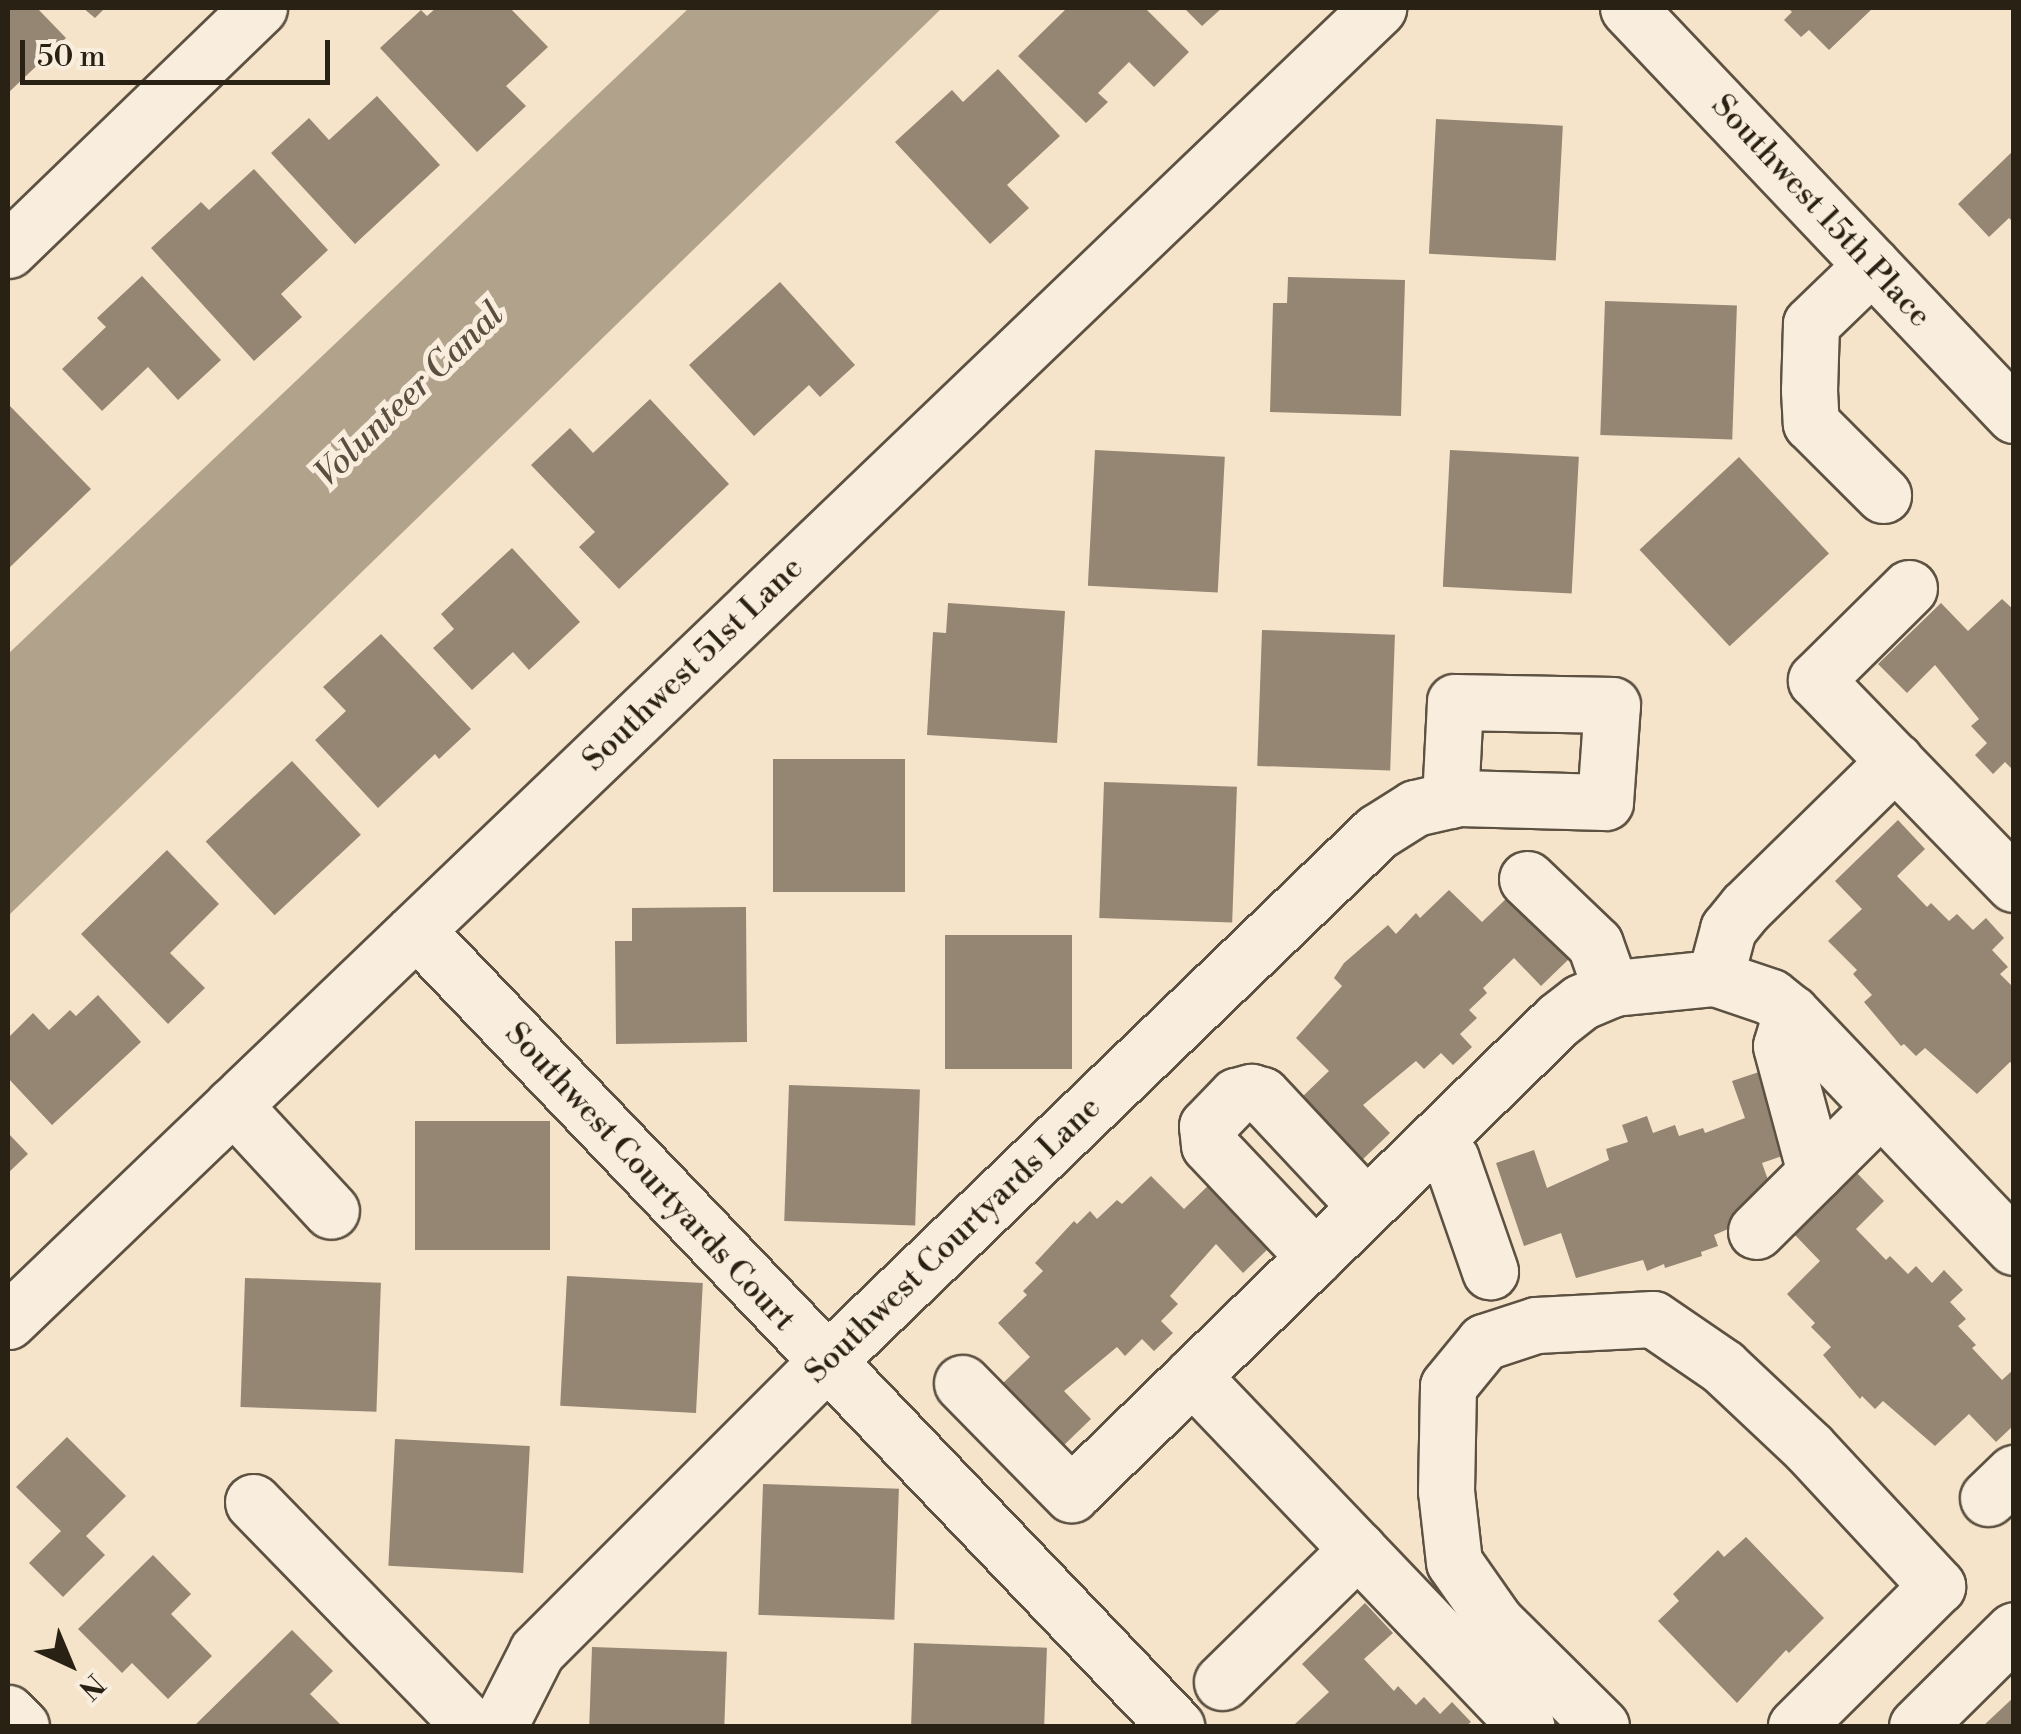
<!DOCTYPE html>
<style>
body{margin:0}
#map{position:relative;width:2021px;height:1734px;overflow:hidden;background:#f6e4ca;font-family:"Libre Bodoni",serif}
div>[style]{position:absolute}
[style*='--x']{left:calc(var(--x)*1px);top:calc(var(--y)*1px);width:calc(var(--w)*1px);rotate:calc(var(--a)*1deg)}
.water>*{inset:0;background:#b1a28c}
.building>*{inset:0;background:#948673;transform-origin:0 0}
.roads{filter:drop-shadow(2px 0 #5d5242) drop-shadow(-2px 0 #5d5242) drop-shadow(0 2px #5d5242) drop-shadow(0 -2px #5d5242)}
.minor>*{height:55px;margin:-27.5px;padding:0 27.5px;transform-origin:27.5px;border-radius:27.5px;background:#f9eddd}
span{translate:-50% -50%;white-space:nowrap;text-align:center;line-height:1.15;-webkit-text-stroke:10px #f9eddd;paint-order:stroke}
.street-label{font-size:32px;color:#2a2115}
.water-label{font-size:35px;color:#594e3f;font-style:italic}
.frame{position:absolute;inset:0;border:10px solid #2a2115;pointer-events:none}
.north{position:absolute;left:20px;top:1614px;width:100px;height:100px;-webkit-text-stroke:8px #f9eddd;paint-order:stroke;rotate:136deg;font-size:28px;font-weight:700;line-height:40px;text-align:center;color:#2a2115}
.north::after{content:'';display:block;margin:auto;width:35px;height:45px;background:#2a2115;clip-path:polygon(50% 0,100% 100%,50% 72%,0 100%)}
.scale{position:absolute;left:20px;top:40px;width:310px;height:45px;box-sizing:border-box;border:5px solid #2a2115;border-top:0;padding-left:12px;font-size:30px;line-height:35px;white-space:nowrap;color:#2a2115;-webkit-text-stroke:8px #f9eddd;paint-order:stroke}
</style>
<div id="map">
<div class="water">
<i style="clip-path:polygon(689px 8px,942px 8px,8px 916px,8px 654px)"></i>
</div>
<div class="building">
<i style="clip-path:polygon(8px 8px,37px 8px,66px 38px,8px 93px)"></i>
<i style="clip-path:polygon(83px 8px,105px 8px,95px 18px)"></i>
<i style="clip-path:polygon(436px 8px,510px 8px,548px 47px,506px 86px,526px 106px,477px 152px,380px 48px,421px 10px,427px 16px)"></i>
<i style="clip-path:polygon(1067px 8px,1145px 8px,1189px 52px,1154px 87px,1129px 62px,1098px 93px,1108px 102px,1086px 123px,1018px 56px)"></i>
<i style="clip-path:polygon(1184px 8px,1222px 8px,1202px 26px)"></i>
<i style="clip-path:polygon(1788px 8px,1873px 8px,1829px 50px,1809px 30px,1801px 37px,1784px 20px,1792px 12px)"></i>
<i style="clip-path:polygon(998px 69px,1060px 136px,1007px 185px,1029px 208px,990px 244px,895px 142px,952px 90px,963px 102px)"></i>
<i style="clip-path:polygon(377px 96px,440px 165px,355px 244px,271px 153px,309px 118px,329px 140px)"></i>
<i style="left:1436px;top:119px;width:127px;height:135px;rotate:3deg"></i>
<i style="clip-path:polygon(2014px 150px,2014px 223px,2009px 218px,1989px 237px,1958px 204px)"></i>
<i style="clip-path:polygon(254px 169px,328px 250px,281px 294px,302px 317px,254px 361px,151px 248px,201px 202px,209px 210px)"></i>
<i style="clip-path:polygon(142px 276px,221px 360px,178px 400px,148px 367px,102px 411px,62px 369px,106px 327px,97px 318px)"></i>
<i style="clip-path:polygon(1288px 277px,1405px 280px,1401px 416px,1270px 412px,1273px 303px,1287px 303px)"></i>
<i style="clip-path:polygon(780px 282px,855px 365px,820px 397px,809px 385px,754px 436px,689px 365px)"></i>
<i style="left:1605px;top:301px;width:132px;height:134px;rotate:2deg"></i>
<i style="clip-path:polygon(650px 399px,729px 484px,619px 589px,579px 547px,595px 532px,531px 465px,570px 428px,593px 453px)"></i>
<i style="clip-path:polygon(8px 404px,91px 489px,8px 569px)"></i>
<i style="left:1095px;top:450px;width:130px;height:136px;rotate:3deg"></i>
<i style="left:1450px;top:450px;width:129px;height:137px;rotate:3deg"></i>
<i style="left:1739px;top:457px;width:132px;height:136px;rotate:47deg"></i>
<i style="clip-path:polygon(512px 548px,580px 622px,529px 670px,513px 652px,472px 690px,433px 648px,454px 629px,441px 614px)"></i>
<i style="clip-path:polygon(2002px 599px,2014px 610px,2014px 771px,2005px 762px,1993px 774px,1975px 755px,1987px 743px,1971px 726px,1979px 719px,1935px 665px,1907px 693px,1878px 664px,1941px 603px,1968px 631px)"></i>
<i style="clip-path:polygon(948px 603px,1065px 611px,1057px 743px,927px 735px,933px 632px,946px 633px)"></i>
<i style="left:1262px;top:630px;width:133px;height:136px;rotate:2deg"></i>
<i style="clip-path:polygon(381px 634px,471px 729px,439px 759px,435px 754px,378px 808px,315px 740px,346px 711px,323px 687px)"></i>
<i style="left:905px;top:759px;width:133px;height:132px;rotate:90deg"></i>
<i style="left:292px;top:761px;width:101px;height:118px;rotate:47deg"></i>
<i style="left:1104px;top:782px;width:133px;height:136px;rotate:2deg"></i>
<i style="clip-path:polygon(1898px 820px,1925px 849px,1897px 876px,1927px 907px,1931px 903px,1949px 921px,1957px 914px,1973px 930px,1986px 918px,2004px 938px,1992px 950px,2008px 967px,2000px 974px,2014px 988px,2014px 1065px,2010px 1062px,1977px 1094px,1925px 1048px,1916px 1056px,1904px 1044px,1901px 1046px,1864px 1002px,1872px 995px,1853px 974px,1857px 970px,1828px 941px,1862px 909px,1835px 881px)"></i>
<i style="clip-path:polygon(167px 850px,219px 904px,170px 953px,205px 988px,168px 1024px,81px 934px)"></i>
<i style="clip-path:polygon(1449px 890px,1482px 922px,1510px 895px,1570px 958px,1541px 986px,1514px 958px,1483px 988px,1487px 993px,1469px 1010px,1477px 1018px,1460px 1034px,1472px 1047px,1453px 1065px,1441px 1053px,1424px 1069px,1416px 1061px,1363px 1105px,1390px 1133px,1361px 1161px,1301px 1098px,1329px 1071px,1296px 1038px,1342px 986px,1334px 978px,1344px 963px,1388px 925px,1396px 934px,1416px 913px,1420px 918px)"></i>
<i style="clip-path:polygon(746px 907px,747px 1042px,616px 1044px,615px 941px,632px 941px,632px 908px)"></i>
<i style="left:1072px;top:935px;width:134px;height:127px;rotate:90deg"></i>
<i style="clip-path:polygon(98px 995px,141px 1042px,52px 1125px,8px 1078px,8px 1038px,33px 1013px,49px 1030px,70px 1010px,76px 1016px)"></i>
<i style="clip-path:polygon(1771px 1068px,1799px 1150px,1762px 1163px,1778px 1208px,1714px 1235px,1718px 1246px,1701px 1252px,1702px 1256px,1665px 1268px,1664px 1264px,1647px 1271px,1643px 1260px,1576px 1278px,1561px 1233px,1524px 1246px,1496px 1163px,1534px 1150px,1547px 1188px,1609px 1160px,1606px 1149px,1628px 1142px,1622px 1125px,1647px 1116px,1653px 1133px,1675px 1125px,1679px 1136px,1703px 1128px,1705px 1133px,1745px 1118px,1732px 1081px)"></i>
<i style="left:789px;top:1085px;width:131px;height:136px;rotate:2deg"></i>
<i style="left:550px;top:1121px;width:129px;height:135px;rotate:90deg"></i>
<i style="clip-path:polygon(8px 1133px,28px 1154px,8px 1173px)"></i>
<i style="clip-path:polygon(1856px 1172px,1884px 1201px,1856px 1229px,1886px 1260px,1890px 1256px,1908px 1274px,1916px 1266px,1932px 1283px,1944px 1270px,1963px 1290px,1950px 1302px,1966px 1319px,1958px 1326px,1976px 1345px,1972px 1348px,2002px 1380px,2014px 1369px,2014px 1425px,1996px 1442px,1969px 1414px,1935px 1446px,1883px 1401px,1875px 1409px,1862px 1396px,1860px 1399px,1823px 1355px,1831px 1347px,1811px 1327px,1815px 1323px,1787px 1294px,1820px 1261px,1793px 1233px)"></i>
<i style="clip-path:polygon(1151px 1176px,1184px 1209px,1212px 1182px,1272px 1245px,1243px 1273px,1216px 1244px,1170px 1296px,1178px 1304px,1161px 1321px,1173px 1333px,1154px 1351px,1142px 1339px,1125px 1356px,1117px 1347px,1064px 1391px,1091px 1419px,1062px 1447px,1002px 1384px,1030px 1357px,998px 1323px,1027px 1295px,1023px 1291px,1043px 1271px,1035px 1263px,1074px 1221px,1077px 1224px,1090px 1211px,1097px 1219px,1117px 1200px,1122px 1204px)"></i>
<i style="left:567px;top:1276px;width:136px;height:130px;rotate:3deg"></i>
<i style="left:245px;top:1278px;width:136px;height:129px;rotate:2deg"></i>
<i style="clip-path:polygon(67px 1437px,126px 1496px,86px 1536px,105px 1555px,63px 1597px,29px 1563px,61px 1531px,16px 1487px)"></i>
<i style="left:395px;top:1439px;width:135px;height:127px;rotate:3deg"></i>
<i style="left:763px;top:1484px;width:136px;height:131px;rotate:2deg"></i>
<i style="clip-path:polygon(1746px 1537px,1824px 1618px,1789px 1653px,1786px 1650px,1737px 1703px,1658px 1621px,1679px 1601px,1673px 1594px,1718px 1550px,1724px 1557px)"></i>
<i style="clip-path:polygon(153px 1555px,191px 1594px,171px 1614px,212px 1656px,168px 1699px,132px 1663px,122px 1673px,78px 1629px)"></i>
<i style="clip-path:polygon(1365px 1603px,1393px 1633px,1364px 1659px,1394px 1691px,1398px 1686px,1416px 1705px,1424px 1697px,1440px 1714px,1452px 1702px,1471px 1722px,1466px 1726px,1295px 1724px,1329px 1692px,1302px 1664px)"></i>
<i style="clip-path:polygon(292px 1630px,333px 1671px,310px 1694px,342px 1726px,194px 1726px)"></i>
<i style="left:914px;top:1643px;width:133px;height:83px;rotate:2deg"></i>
<i style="left:592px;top:1647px;width:135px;height:79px;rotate:2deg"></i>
<i style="clip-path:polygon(2014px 1697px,2014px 1726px,1983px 1726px)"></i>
</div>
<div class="roads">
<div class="minor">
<i style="--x:1628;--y:8;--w:561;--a:46.52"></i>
<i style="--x:8;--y:250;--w:349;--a:-44"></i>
<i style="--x:1872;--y:265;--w:85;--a:136"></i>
<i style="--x:1811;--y:324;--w:66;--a:91.7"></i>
<i style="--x:1809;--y:390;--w:33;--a:87"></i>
<i style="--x:1811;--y:423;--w:102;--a:45"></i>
<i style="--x:1909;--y:588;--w:131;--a:135.3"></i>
<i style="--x:1816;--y:680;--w:284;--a:45.9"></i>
<i style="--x:1527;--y:879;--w:94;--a:43.7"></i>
<i style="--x:1595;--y:944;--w:48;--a:70.4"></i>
<i style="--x:416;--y:930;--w:1101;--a:46.33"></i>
<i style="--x:1715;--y:978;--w:51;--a:-75.1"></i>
<i style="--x:1728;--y:929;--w:28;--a:-51"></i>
<i style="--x:1746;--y:907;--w:209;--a:-44.4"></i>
<i style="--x:1791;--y:1013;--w:34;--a:107"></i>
<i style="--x:1781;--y:1046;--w:131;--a:74.9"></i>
<i style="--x:233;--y:1105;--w:144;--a:47.2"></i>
<i style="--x:1435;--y:1140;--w:25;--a:50"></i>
<i style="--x:1451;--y:1159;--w:119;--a:70.8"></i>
<i style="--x:1756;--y:1231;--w:175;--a:-44.8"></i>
<i style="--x:1315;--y:1257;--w:154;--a:-133.4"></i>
<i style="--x:1209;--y:1145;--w:19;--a:-96"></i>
<i style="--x:1207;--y:1126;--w:42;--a:-46"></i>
<i style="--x:1236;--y:1096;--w:16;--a:-15"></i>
<i style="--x:1251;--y:1092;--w:11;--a:15"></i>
<i style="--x:1262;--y:1095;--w:152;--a:46.9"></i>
<i style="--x:8;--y:1321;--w:1898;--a:-43.78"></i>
<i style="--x:1192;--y:1376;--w:484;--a:46.3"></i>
<i style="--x:962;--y:1383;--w:156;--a:45.5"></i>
<i style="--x:1071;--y:1494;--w:680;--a:-44.22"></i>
<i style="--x:1558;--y:1020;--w:29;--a:-38"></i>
<i style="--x:1581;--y:1002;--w:36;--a:-23"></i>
<i style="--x:1614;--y:988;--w:101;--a:-5.7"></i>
<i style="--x:1715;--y:978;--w:59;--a:18.7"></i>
<i style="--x:1771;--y:997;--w:26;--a:39"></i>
<i style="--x:1791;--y:1013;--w:323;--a:46.4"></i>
<i style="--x:1988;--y:1498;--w:36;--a:-44"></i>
<i style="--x:253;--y:1502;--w:313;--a:45.8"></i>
<i style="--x:1222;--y:1682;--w:190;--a:-44.4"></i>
<i style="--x:8;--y:1713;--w:18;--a:45"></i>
<i style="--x:499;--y:1726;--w:84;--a:-63.1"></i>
<i style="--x:537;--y:1651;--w:407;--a:-45"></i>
<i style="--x:825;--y:1363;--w:766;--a:-43.89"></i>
<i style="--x:1377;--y:832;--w:45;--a:-32.3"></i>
<i style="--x:1415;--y:808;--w:36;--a:-13"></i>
<i style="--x:1450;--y:800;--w:9;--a:-13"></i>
<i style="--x:1459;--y:798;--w:146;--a:1.6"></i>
<i style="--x:1605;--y:802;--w:97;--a:-85.9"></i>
<i style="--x:1612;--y:705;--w:157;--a:-178.9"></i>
<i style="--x:1455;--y:702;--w:98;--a:92.9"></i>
<i style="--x:1601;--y:1726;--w:148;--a:-135.3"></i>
<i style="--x:1496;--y:1622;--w:73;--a:-125"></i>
<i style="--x:1454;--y:1562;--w:71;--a:-96.4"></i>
<i style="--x:1446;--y:1491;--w:105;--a:-88.9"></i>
<i style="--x:1448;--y:1386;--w:57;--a:-50.7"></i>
<i style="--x:1484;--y:1342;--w:55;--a:-18.1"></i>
<i style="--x:1536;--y:1325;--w:117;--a:-2.9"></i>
<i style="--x:1653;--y:1319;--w:85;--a:34.4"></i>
<i style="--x:1723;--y:1367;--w:117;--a:43.3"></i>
<i style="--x:1808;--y:1447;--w:190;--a:47.1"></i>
<i style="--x:1937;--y:1586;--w:199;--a:135.2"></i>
<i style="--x:1917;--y:1726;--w:136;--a:-44.7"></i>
</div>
</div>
<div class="street-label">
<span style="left:1821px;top:211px;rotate:47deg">Southwest 15th Place</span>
<span style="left:693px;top:664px;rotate:-44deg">Southwest 51st Lane</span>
<span style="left:650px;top:1177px;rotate:47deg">Southwest Courtyards Court</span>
<span style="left:953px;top:1240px;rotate:-44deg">Southwest Courtyards Lane</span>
</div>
<div class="water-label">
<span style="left:410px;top:395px;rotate:-44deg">Volunteer Canal</span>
</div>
<div class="frame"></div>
<div class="north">N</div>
<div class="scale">50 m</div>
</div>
